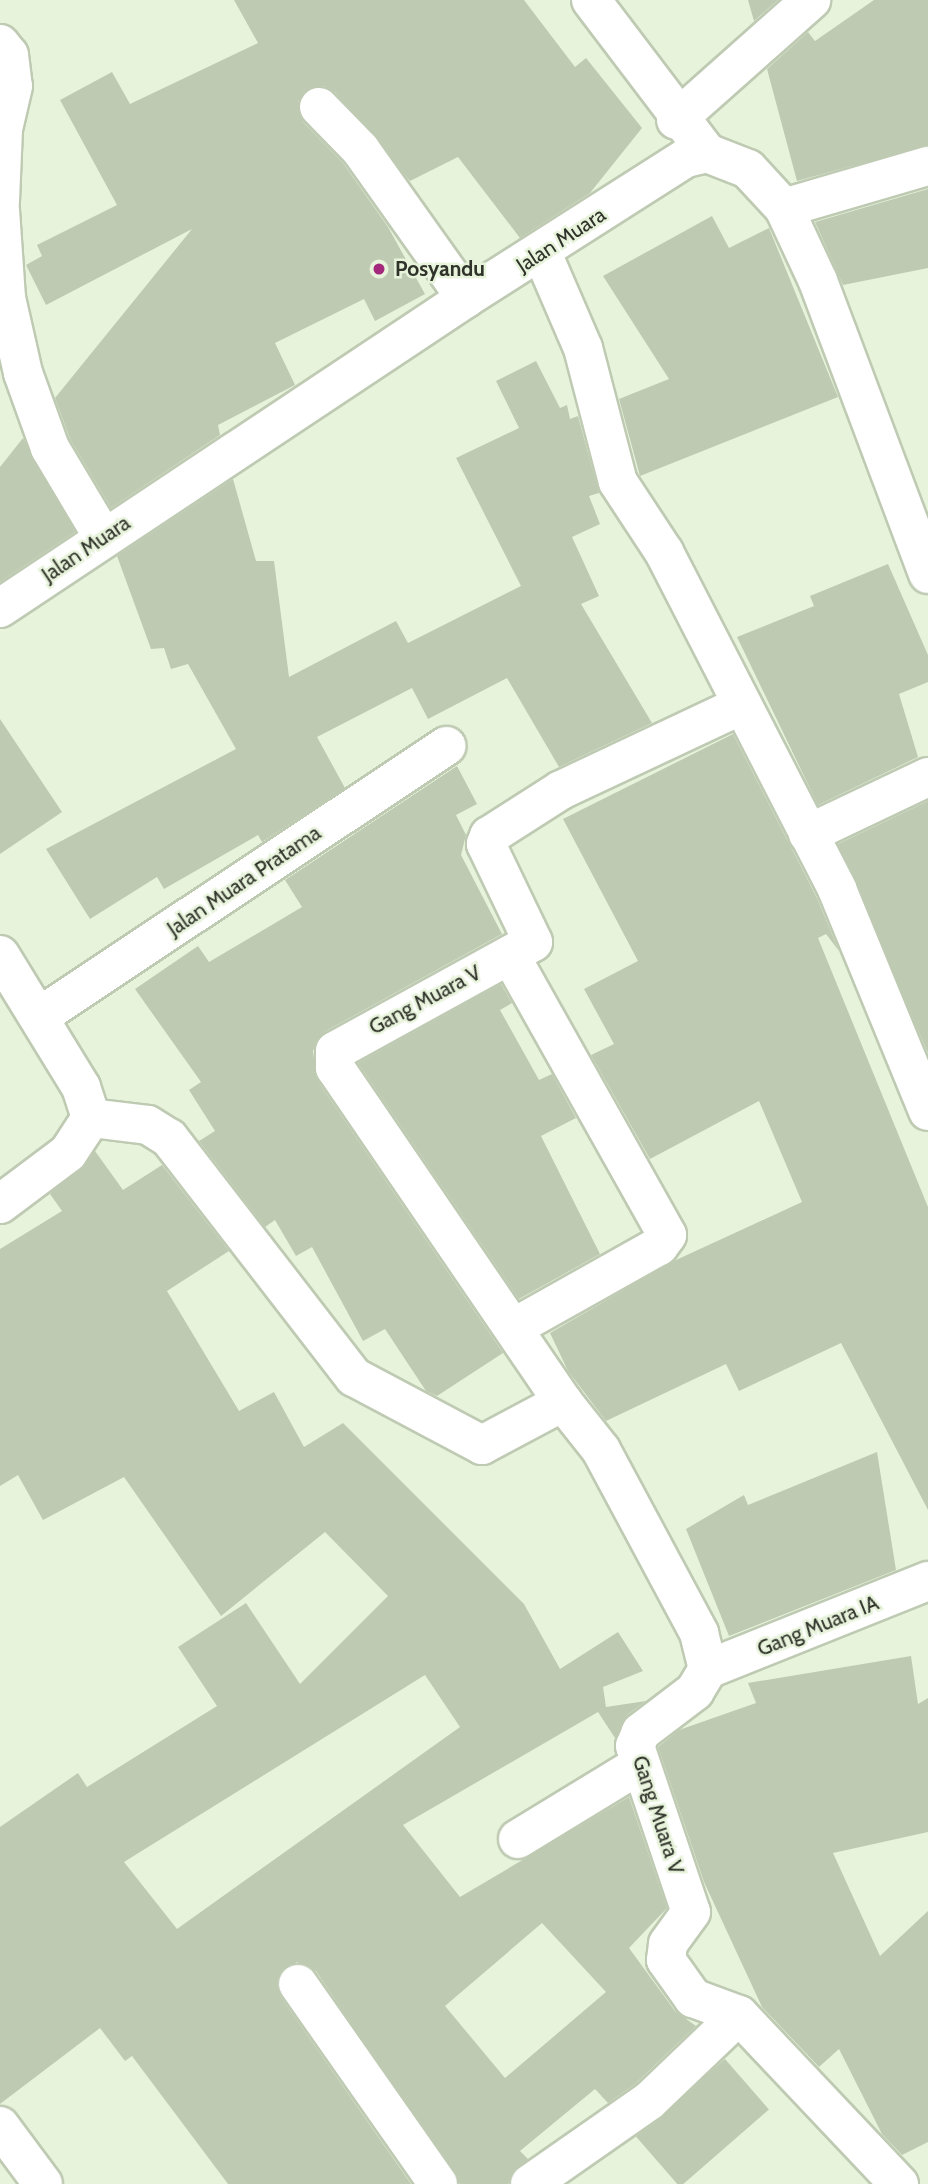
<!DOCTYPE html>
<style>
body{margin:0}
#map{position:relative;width:928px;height:2184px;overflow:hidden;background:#e8f3dc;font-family:Cabin,sans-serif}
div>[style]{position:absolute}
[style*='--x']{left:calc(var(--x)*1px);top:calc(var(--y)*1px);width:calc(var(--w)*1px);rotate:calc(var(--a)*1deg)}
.building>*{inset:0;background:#bfcab3;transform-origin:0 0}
.roads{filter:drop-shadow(2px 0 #bfcab3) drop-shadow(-2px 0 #bfcab3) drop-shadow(0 2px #bfcab3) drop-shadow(0 -2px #bfcab3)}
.minor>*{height:38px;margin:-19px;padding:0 19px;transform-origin:19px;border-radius:19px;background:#fff}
.dots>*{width:19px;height:19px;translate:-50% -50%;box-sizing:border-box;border:4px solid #e8f3dc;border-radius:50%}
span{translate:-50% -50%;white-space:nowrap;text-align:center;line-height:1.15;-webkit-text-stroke:5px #e8f3dc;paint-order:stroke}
.street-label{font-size:21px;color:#2f332a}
.poi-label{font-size:21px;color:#2f332a;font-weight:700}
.left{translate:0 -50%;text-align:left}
</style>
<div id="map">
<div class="building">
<i style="clip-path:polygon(234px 0,524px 0,575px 67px,586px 58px,642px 128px,590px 193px,520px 238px,458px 157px,410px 181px,335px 92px,324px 86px,304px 91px,298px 102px,303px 122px,343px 163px,388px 227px,425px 294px,375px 321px,364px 299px,275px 343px,295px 385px,218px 425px,220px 435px,111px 508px,70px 439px,55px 398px,192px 229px,46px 305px,26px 265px,42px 256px,37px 245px,117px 205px,60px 100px,112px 72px,130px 104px,258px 43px)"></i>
<i style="clip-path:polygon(748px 0,778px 0,754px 21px)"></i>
<i style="clip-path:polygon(874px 0,928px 0,928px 145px,797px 181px,767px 69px,808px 32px,815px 41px)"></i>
<i style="clip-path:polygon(928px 189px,928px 268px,843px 285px,815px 222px)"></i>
<i style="clip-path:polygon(712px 216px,729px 248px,769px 228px,838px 397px,640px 476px,619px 399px,669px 379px,603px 276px)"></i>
<i style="clip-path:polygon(536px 361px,560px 408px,567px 405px,570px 419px,578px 416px,599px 493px,589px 496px,600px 524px,572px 537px,599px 596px,581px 604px,652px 723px,559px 767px,507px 678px,428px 719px,412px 688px,317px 737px,345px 788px,262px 842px,258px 835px,164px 889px,157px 877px,90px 919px,46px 849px,236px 749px,188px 664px,171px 669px,164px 648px,151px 649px,117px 556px,233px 479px,256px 561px,274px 561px,289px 677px,396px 621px,408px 643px,521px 586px,456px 458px,519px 428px,496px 381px)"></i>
<i style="clip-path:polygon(23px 438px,75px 532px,0 582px,0 467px)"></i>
<i style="clip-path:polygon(888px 564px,928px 655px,928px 682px,899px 694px,918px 757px,818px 805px,737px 637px,814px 606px,810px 596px)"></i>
<i style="clip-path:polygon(0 719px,62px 812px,0 854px)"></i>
<i style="clip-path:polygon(733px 734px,817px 898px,839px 951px,826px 934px,818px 938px,928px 1207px,928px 1510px,841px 1343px,739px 1391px,726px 1364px,606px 1421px,568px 1371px,550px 1333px,676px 1260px,802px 1202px,759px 1101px,650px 1159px,591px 1055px,614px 1044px,584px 989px,638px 961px,563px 819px)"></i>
<i style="clip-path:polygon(457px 766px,477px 804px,456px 815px,466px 835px,461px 855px,502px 934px,324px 1032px,313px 1051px,317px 1080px,503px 1353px,437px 1396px,426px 1391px,385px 1329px,363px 1341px,312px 1247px,296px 1256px,275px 1220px,265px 1227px,199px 1141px,215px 1131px,189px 1090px,201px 1082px,135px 989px,198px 946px,209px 962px,302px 907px,285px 880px)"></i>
<i style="clip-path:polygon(928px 801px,928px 1053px,838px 844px)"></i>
<i style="clip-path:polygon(501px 984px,512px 1003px,500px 1010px,539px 1080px,552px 1074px,576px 1118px,541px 1136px,600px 1254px,519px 1299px,358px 1063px)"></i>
<i style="clip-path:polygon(evenodd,95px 1151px,123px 1190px,162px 1165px,229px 1251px,167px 1291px,239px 1411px,274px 1392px,304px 1447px,343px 1423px,524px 1604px,560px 1669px,618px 1632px,643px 1671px,603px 1687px,606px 1707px,646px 1701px,627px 1715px,615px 1738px,598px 1712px,403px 1825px,460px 1897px,629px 1797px,667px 1908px,629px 1948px,675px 2011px,696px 2026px,635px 2084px,608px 2103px,595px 2089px,520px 2151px,528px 2159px,508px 2184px,460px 2184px,316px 1971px,297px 1962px,279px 1974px,280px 1996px,411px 2184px,228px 2184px,132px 2056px,125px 2061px,100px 2028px,0 2104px,0 1827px,78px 1773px,87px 1787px,217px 1706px,178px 1647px,246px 1603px,300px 1684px,388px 1596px,325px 1532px,221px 1616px,124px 1477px,43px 1520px,18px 1475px,0 1486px,0 1249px,62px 1211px,50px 1194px,95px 1151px,425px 1675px,460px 1727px,177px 1929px,124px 1862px,425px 1675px,95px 1151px,542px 1923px,606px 1992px,505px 2078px,445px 2006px,542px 1923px)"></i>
<i style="clip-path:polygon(877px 1452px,896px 1570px,729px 1636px,686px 1529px,744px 1495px,748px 1505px)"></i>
<i style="clip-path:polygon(911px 1656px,918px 1704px,928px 1698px,928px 1832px,833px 1853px,880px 1956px,928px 1911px,928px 2142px,902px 2155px,882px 2134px,839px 2049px,819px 2067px,762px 2007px,704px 1882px,658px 1747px,679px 1730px,756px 1703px,748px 1683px)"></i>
<i style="left:725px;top:2059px;width:67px;height:118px;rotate:49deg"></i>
</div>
<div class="roads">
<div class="minor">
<i style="--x:591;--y:0;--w:192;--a:52.8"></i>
<i style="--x:0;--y:44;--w:14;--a:51"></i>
<i style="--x:9;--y:55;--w:31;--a:83"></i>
<i style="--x:13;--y:86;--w:44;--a:103.1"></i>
<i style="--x:3;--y:129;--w:73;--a:92.4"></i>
<i style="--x:319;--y:107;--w:59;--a:45.7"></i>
<i style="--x:360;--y:149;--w:183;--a:54.6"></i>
<i style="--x:676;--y:120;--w:181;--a:-41.6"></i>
<i style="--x:784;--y:208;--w:150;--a:-16.3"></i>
<i style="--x:0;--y:210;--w:88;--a:86.1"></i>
<i style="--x:6;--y:298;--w:77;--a:77.2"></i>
<i style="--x:23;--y:373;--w:80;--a:70.2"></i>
<i style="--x:50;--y:448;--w:104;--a:59.2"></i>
<i style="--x:542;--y:253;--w:103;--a:66.7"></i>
<i style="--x:583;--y:348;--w:138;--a:75.4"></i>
<i style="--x:618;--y:482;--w:84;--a:56.7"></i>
<i style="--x:664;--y:552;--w:379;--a:62.8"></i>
<i style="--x:837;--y:889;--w:240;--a:67.7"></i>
<i style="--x:0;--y:608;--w:560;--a:-33.63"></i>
<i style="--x:466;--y:298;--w:261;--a:-32.5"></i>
<i style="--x:686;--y:158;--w:22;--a:-13"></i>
<i style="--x:707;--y:153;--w:44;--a:21.3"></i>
<i style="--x:748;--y:169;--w:53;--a:47.3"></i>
<i style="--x:784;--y:208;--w:81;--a:65"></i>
<i style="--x:818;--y:281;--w:313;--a:69.4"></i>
<i style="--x:808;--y:834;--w:133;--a:-25.4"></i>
<i style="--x:0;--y:955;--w:155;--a:58.5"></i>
<i style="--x:81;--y:1087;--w:33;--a:72"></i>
<i style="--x:91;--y:1118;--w:42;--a:123.3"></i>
<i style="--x:68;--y:1153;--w:85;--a:143.1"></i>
<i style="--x:510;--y:955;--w:321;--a:60.7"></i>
<i style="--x:667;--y:1235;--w:14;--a:126"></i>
<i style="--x:659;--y:1246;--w:167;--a:150.7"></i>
<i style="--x:40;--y:1016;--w:488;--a:-33.6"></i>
<i style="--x:91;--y:1118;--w:57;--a:7"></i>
<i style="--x:148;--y:1125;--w:25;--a:32"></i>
<i style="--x:169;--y:1138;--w:302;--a:52.3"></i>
<i style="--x:354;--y:1377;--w:145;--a:28"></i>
<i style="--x:482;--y:1445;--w:92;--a:-28"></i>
<i style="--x:563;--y:1402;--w:61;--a:51.6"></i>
<i style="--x:601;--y:1450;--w:208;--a:61.8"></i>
<i style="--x:699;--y:1633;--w:37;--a:76"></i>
<i style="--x:708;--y:1669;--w:26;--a:121"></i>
<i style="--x:695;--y:1691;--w:68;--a:142.8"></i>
<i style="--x:641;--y:1732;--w:15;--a:113"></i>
<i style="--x:635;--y:1746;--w:175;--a:71.4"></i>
<i style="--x:691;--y:1912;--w:39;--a:126"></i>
<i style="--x:668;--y:1944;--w:16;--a:97"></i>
<i style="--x:666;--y:1960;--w:47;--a:54.6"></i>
<i style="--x:693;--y:1998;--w:49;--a:20.3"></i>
<i style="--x:739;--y:2015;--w:233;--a:46.6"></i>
<i style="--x:563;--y:1402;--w:404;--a:-124.3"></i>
<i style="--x:335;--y:1068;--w:17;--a:-90"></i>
<i style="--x:335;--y:1051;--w:226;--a:-28.8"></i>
<i style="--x:533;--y:942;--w:109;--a:-115.6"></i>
<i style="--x:486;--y:844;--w:9;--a:-69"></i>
<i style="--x:489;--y:836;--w:85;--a:-32.6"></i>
<i style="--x:561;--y:790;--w:200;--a:-25.2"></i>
<i style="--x:708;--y:1669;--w:237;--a:-21.8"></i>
<i style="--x:518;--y:1839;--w:142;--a:-31.4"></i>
<i style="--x:298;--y:1984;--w:244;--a:55"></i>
<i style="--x:0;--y:2126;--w:72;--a:53.4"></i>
<i style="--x:530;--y:2184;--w:145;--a:-34.9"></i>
<i style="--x:649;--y:2101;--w:124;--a:-43.7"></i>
</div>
</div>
<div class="dots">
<i style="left:379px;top:269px;background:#a4297d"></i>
</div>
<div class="street-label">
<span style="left:561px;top:240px;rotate:-33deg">Jalan Muara</span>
<span style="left:86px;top:549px;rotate:-34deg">Jalan Muara</span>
<span style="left:244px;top:881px;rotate:-34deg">Jalan Muara Pratama</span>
<span style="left:425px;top:1000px;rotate:-28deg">Gang Muara V</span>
<span style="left:818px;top:1626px;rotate:-22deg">Gang Muara IA</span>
<span style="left:658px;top:1815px;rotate:72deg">Gang Muara V</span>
</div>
<div class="poi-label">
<span class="left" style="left:395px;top:269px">Posyandu</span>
</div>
</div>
